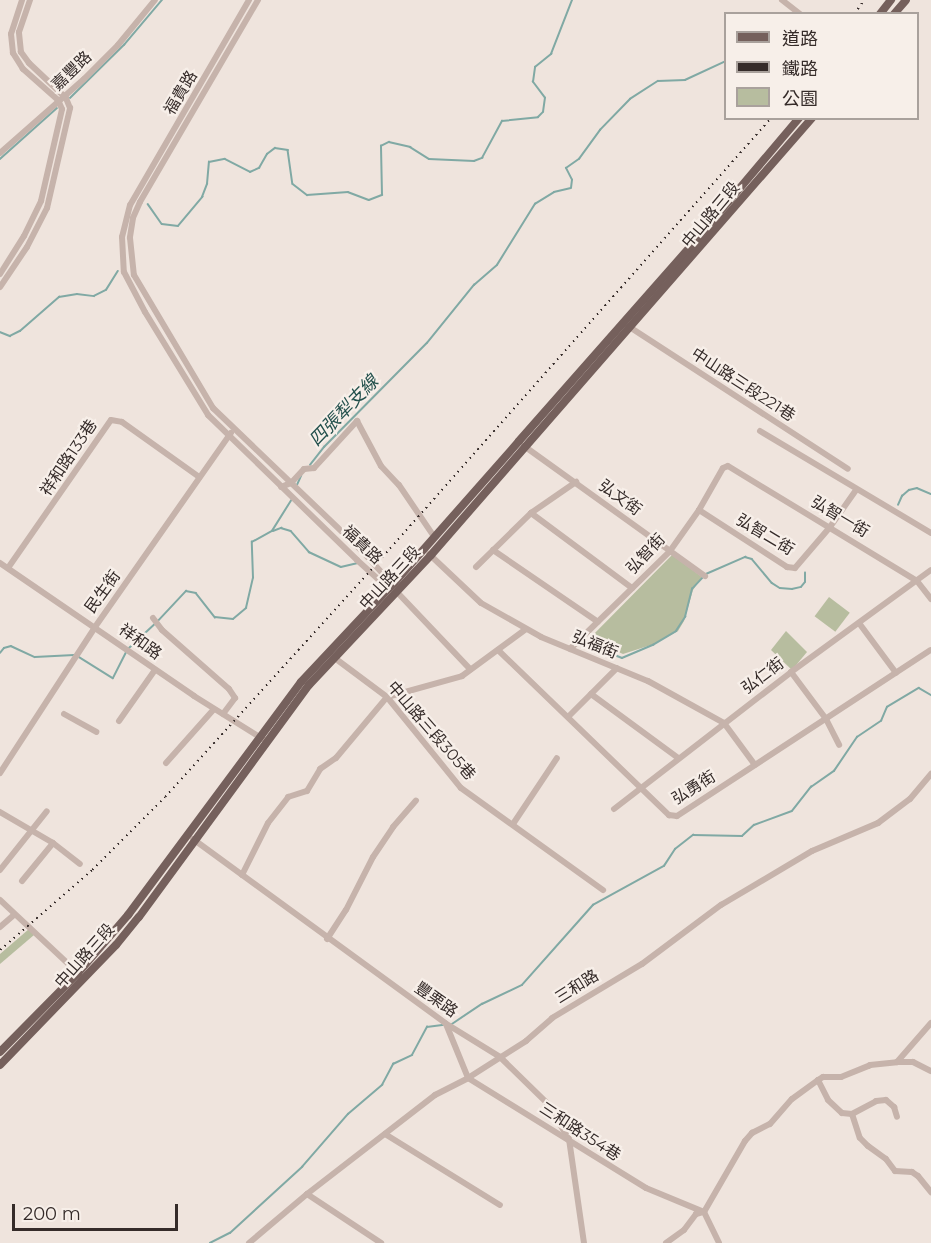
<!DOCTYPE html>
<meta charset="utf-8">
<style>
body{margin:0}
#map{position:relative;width:931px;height:1243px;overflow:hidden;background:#efe4dd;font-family:Montserrat,"Noto Sans TC",sans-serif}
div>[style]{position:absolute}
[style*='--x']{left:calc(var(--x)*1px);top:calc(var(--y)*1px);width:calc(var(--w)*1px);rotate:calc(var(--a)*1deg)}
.green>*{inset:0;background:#b7bd9f;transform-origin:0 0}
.stream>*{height:1.5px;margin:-0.75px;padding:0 0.75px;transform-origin:0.75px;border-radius:0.75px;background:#80a9a4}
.minor>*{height:6px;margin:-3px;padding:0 3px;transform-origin:3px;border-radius:3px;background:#c6b3ab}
.major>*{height:8px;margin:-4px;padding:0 4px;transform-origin:4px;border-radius:4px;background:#75605c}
.rail>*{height:1.5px;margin-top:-0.75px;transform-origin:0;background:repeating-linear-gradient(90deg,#352b29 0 1.5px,transparent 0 6px)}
span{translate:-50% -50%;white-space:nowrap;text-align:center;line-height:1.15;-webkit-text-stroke:4.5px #f7efe9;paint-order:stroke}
.street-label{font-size:16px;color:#352b29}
.water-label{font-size:18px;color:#24514d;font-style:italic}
.legend{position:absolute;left:724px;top:12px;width:195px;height:108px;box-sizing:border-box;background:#f7efe9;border:2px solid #a9a19c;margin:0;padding:8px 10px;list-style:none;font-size:18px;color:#352b29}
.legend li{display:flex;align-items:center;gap:12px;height:30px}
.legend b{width:30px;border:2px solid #a9a19c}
.scale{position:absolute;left:12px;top:1204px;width:166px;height:27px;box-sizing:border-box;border:3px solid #352b29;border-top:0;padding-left:8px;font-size:18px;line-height:21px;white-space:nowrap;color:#352b29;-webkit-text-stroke:4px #f7efe9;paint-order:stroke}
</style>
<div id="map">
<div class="green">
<i style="clip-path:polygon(672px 555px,702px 577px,693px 590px,684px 621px,678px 631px,654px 644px,623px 654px,589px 639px)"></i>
<i style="left:829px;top:597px;width:26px;height:24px;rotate:37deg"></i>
<i style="clip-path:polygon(786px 631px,807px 652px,792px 670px,771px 650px)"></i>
<i style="clip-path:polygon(29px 929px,34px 935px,0 964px,0 954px)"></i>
</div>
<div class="stream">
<i style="--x:70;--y:98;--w:76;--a:-44.5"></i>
<i style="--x:124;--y:45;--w:59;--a:-49.8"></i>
<i style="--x:0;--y:159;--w:76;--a:-41.8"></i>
<i style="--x:148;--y:204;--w:24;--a:55"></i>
<i style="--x:162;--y:224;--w:16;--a:7"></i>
<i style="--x:178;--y:226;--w:38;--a:-50"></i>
<i style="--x:202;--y:197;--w:14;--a:-69"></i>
<i style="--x:207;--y:184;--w:22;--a:-85"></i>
<i style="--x:209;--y:162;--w:16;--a:-11"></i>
<i style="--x:225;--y:159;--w:28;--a:27"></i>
<i style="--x:250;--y:172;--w:10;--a:-24"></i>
<i style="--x:259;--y:168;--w:16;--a:-60"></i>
<i style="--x:267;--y:154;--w:10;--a:-37"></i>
<i style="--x:275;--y:148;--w:13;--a:9"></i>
<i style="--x:288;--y:150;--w:34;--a:82"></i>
<i style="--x:293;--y:184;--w:18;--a:38"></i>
<i style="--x:307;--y:195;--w:41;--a:-4.2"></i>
<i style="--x:348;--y:192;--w:22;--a:21"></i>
<i style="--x:369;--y:200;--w:14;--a:-21"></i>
<i style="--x:382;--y:195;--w:49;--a:-91.2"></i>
<i style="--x:381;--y:146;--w:9;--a:-27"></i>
<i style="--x:389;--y:142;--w:22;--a:13"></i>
<i style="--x:410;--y:147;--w:22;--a:32"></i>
<i style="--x:429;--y:159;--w:45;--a:2.5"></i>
<i style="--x:474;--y:161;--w:9;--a:-21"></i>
<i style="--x:482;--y:158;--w:42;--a:-61.6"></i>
<i style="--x:502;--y:121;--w:36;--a:-6"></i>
<i style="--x:538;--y:117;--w:7;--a:-45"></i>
<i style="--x:543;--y:112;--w:14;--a:-82"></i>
<i style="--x:545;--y:98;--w:20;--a:-127"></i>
<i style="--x:533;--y:82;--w:15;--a:-82"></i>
<i style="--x:535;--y:67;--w:21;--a:-39"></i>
<i style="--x:551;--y:54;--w:58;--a:-68.7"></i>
<i style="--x:0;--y:332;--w:11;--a:22"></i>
<i style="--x:10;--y:336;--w:11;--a:-27"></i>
<i style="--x:20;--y:331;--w:52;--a:-41.1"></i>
<i style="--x:59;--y:297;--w:18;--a:-9"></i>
<i style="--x:77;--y:294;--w:17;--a:7"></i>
<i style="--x:94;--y:296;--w:13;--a:-27"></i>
<i style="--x:106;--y:290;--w:22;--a:-58"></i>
<i style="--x:310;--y:465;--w:23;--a:-52"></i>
<i style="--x:324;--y:447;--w:146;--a:-45.3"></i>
<i style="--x:427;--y:343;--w:75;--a:-51"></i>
<i style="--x:474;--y:285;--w:30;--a:-41"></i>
<i style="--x:497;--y:265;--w:72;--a:-58.1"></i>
<i style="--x:535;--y:204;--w:22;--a:-32"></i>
<i style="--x:554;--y:192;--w:17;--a:-13"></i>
<i style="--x:571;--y:188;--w:8;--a:-83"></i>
<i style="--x:572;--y:180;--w:13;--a:-117"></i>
<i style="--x:566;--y:168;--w:16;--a:-35"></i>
<i style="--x:579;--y:159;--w:36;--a:-54"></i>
<i style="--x:600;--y:130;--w:43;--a:-45.9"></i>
<i style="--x:630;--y:99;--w:33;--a:-33"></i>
<i style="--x:658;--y:81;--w:27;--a:-2"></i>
<i style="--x:685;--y:80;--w:45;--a:-24.9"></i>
<i style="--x:297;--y:485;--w:10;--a:-66"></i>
<i style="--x:898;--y:505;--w:10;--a:-66"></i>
<i style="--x:902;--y:496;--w:9;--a:-41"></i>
<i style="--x:909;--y:490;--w:8;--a:-14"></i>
<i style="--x:917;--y:488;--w:15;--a:23"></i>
<i style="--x:273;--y:531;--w:9;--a:-21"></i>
<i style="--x:281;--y:528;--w:10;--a:17"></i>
<i style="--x:291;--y:531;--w:28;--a:49"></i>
<i style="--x:309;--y:552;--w:35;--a:25"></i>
<i style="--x:341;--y:567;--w:18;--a:-13"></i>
<i style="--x:706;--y:574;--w:43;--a:-23.6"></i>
<i style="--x:745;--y:557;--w:7;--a:16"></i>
<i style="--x:752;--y:559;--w:31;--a:50"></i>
<i style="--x:772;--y:583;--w:9;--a:32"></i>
<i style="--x:780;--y:588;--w:12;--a:5"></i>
<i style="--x:792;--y:589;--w:9;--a:-13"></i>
<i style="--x:801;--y:587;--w:6;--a:-51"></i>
<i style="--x:805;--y:582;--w:9;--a:-90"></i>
<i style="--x:158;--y:621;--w:41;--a:-47"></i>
<i style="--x:186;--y:591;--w:10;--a:11"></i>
<i style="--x:196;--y:593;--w:31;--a:52"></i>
<i style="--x:215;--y:617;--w:18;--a:6"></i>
<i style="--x:233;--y:619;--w:17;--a:-40"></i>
<i style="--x:246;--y:608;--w:31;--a:-77"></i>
<i style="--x:253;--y:578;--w:36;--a:-92"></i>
<i style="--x:252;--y:542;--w:23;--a:-29"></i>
<i style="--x:272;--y:531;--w:36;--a:-58"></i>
<i style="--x:595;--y:647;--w:29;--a:22"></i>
<i style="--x:622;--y:658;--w:34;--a:-23"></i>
<i style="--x:653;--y:645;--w:27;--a:-31"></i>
<i style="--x:676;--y:631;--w:17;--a:-57"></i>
<i style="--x:685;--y:617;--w:29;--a:-76"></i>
<i style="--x:692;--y:589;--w:16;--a:-47"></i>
<i style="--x:129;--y:648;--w:34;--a:-43"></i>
<i style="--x:0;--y:653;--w:6;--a:-51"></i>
<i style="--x:4;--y:648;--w:7;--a:-16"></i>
<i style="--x:11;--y:646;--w:26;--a:25"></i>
<i style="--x:35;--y:657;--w:39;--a:-3"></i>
<i style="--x:79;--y:657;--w:40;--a:32"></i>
<i style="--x:113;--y:678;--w:29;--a:-63"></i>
<i style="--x:452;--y:1024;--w:36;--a:-34"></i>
<i style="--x:482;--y:1004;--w:44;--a:-25.4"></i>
<i style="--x:522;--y:985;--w:107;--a:-48.4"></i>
<i style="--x:593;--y:905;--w:81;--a:-28.8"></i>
<i style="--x:664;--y:866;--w:20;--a:-57"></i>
<i style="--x:675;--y:849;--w:23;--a:-38"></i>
<i style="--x:693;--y:835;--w:49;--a:1.2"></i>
<i style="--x:742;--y:836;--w:16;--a:-43"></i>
<i style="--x:754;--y:825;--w:40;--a:-20.2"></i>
<i style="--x:792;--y:811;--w:31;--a:-52"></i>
<i style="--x:811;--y:787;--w:28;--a:-35"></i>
<i style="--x:834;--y:771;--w:41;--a:-55.9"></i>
<i style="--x:857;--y:737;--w:29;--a:-34"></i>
<i style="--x:881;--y:721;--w:15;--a:-67"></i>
<i style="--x:887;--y:707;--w:37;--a:-31"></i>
<i style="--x:919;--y:688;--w:14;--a:30"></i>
<i style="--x:210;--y:1243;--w:22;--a:-27"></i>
<i style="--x:230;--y:1233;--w:98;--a:-42.5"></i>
<i style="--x:302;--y:1167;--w:70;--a:-49"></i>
<i style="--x:348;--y:1114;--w:45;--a:-40.5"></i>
<i style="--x:382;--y:1085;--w:24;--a:-62"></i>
<i style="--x:393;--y:1064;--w:21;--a:-25"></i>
<i style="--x:412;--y:1055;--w:32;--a:-62"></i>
<i style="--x:427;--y:1027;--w:17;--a:-7"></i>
</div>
<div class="minor">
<i style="--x:249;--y:0;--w:237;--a:120.1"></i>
<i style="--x:130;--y:205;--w:33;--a:104"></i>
<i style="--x:122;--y:237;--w:35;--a:87"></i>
<i style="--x:124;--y:272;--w:45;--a:62.3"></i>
<i style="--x:145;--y:312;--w:121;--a:58.5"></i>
<i style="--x:208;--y:415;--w:208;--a:44.2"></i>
<i style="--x:357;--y:560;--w:42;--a:42.1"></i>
<i style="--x:388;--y:588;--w:9;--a:21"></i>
<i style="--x:396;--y:591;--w:108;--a:46.5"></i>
<i style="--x:258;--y:0;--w:234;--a:120.3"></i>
<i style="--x:140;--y:202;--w:17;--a:114"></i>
<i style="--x:133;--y:218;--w:20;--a:99"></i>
<i style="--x:130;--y:238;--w:37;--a:84"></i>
<i style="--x:134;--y:275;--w:155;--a:59.3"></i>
<i style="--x:213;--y:408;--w:208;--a:43.8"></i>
<i style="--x:363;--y:552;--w:47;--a:47.6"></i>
<i style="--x:782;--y:0;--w:23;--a:38"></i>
<i style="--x:0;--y:153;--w:112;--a:-41.4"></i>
<i style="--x:84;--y:79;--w:48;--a:-45"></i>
<i style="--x:118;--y:45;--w:58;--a:-50.6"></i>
<i style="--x:0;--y:274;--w:45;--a:-57.7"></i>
<i style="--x:24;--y:236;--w:39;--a:-64"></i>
<i style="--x:41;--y:201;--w:94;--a:-77.1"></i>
<i style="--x:62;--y:109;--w:10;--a:-114"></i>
<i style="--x:58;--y:100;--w:47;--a:-138.5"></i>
<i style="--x:23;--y:69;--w:19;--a:-122"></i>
<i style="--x:13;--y:53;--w:19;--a:-96"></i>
<i style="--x:11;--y:34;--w:36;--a:-72"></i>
<i style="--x:0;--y:287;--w:48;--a:-56"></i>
<i style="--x:27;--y:247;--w:44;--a:-62.9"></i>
<i style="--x:47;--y:208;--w:103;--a:-77"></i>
<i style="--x:70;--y:108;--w:11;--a:-112"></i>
<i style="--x:66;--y:98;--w:51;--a:-136.6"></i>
<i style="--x:29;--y:63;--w:14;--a:-126"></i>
<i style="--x:21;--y:52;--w:20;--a:-96"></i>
<i style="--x:19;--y:32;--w:34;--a:-71"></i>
<i style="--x:628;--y:326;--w:262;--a:33"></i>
<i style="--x:760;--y:431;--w:199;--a:30.8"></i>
<i style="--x:524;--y:446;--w:223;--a:35.7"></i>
<i style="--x:281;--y:487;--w:11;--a:-22"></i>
<i style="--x:291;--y:483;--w:19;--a:-47"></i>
<i style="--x:304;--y:469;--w:10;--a:-6"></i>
<i style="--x:314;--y:468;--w:64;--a:-47.5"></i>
<i style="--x:357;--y:421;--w:51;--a:61.9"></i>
<i style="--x:381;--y:466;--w:26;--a:47"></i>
<i style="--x:399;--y:485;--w:60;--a:55.8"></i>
<i style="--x:699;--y:510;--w:105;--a:32.9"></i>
<i style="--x:787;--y:567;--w:8;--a:7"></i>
<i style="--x:795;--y:568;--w:54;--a:-49.5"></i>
<i style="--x:830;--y:527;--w:45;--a:-54.9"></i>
<i style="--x:531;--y:513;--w:126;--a:36.6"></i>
<i style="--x:493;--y:550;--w:127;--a:34.4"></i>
<i style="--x:429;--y:554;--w:71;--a:43.3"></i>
<i style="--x:481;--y:603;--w:69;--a:29.5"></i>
<i style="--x:541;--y:637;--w:116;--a:22.4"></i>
<i style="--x:648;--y:681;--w:87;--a:28.9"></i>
<i style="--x:724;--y:723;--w:52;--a:53.6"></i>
<i style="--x:0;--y:563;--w:235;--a:34.4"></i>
<i style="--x:194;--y:696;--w:85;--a:32"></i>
<i style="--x:476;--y:567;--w:77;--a:-44.5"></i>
<i style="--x:531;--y:513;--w:55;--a:-34.6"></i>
<i style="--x:8;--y:568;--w:180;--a:-55.2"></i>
<i style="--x:111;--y:420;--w:11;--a:10"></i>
<i style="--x:122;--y:422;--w:95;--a:35.5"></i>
<i style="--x:153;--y:618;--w:15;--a:53"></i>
<i style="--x:162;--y:630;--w:89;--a:41.4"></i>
<i style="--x:229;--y:689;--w:11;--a:56"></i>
<i style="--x:235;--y:698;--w:20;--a:127"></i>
<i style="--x:859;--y:623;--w:62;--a:53.5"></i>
<i style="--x:570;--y:649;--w:140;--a:-44.4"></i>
<i style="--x:670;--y:551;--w:50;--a:-54.7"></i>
<i style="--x:699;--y:510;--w:48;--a:-60.3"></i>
<i style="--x:723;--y:468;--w:5;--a:-22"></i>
<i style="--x:728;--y:466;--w:221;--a:31.3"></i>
<i style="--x:917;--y:581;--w:23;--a:52"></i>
<i style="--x:498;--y:650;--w:238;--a:44"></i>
<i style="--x:669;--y:815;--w:8;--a:7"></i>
<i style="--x:677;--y:816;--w:303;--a:-33.2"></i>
<i style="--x:332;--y:656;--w:69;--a:36.7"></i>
<i style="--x:387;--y:697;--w:117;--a:50.9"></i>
<i style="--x:461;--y:788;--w:175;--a:35.7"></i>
<i style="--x:791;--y:672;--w:59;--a:53.3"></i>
<i style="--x:826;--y:719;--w:29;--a:63"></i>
<i style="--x:591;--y:694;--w:108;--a:36.3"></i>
<i style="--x:64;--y:714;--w:37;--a:29"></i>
<i style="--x:568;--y:717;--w:69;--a:-45"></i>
<i style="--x:119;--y:721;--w:62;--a:-54.8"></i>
<i style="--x:166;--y:763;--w:72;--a:-48.4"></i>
<i style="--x:0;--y:773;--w:174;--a:-56.9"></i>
<i style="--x:95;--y:627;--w:237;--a:-55"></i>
<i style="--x:614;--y:809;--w:224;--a:-37.7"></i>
<i style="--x:791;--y:672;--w:173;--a:-36.1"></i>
<i style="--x:0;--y:812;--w:61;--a:30.3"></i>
<i style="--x:53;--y:843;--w:34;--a:38"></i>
<i style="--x:513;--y:824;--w:79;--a:-56.3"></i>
<i style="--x:193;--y:839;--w:312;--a:36.1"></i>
<i style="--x:445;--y:1023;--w:65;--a:31.7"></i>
<i style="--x:500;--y:1057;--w:66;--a:44.4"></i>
<i style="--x:547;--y:1103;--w:42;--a:58.6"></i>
<i style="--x:569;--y:1139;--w:105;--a:81.8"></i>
<i style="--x:0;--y:870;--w:75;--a:-51.5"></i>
<i style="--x:242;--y:875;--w:58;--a:-63.4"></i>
<i style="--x:268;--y:823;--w:33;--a:-52"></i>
<i style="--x:288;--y:797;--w:20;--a:-18"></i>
<i style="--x:307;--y:791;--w:26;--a:-59"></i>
<i style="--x:320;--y:769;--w:19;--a:-35"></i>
<i style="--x:336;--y:758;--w:80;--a:-50.1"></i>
<i style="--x:387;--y:697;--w:78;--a:-15.6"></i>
<i style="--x:462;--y:676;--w:79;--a:-36.3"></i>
<i style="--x:22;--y:881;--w:49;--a:-50.8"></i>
<i style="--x:0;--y:900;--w:107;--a:43.1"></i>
<i style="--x:78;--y:973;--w:8;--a:67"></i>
<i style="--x:0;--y:927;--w:18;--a:-41"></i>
<i style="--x:327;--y:939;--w:35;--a:-57"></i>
<i style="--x:346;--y:910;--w:59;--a:-63"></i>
<i style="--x:373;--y:857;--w:36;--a:-56"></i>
<i style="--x:393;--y:827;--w:35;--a:-49"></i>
<i style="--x:446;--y:1024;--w:58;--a:67.8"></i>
<i style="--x:468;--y:1078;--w:209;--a:31.7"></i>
<i style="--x:646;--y:1188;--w:63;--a:22.5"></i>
<i style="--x:704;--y:1212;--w:34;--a:64"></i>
<i style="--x:897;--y:1062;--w:52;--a:-48.9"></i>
<i style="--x:818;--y:1080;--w:22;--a:63"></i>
<i style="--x:828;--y:1100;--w:19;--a:43"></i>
<i style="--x:842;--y:1113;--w:10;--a:6"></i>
<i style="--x:852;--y:1114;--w:27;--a:-28"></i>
<i style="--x:876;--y:1101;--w:10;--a:-6"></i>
<i style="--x:886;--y:1100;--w:11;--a:41"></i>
<i style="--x:894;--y:1107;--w:10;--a:73"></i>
<i style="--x:852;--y:1114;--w:25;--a:72"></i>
<i style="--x:860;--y:1138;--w:11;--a:45"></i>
<i style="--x:868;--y:1146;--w:22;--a:36"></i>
<i style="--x:886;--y:1159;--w:15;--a:53"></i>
<i style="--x:895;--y:1171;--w:17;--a:3"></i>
<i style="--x:912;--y:1172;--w:7;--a:34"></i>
<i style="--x:918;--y:1176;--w:21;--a:51"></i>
<i style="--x:385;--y:1134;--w:135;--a:31.7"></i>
<i style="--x:307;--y:1194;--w:89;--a:33.5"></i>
<i style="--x:704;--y:1212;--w:82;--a:-60"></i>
<i style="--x:745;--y:1141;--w:11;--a:-49"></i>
<i style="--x:752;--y:1133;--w:20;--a:-27"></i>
<i style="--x:770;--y:1124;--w:33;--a:-49"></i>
<i style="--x:792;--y:1099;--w:32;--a:-36"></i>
<i style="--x:818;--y:1080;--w:6;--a:-31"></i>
<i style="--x:823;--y:1077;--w:18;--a:0"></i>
<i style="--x:841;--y:1077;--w:31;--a:-22"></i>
<i style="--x:870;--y:1065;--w:27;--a:-6"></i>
<i style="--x:897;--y:1062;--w:16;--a:0"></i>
<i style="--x:913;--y:1062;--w:20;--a:27"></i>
<i style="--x:249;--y:1243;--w:76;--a:-40.2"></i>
<i style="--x:307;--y:1194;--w:162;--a:-37.7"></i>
<i style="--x:435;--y:1095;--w:37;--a:-27"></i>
<i style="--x:468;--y:1078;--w:69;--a:-32.5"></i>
<i style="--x:526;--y:1041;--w:35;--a:-41"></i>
<i style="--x:552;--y:1018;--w:105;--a:-31"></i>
<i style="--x:642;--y:964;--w:99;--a:-36.8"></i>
<i style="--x:721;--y:905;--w:106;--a:-30.7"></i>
<i style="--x:812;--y:851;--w:72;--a:-23"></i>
<i style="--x:878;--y:823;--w:40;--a:-37"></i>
<i style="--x:910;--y:799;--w:33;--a:-50"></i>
<i style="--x:666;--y:1243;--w:22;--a:-36"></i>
<i style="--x:684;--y:1230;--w:20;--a:-53"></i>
<i style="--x:696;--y:1214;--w:7;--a:-16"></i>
</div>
<div class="major">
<i style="--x:880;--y:14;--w:18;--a:-52"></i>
<i style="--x:894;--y:14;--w:18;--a:-49"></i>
<i style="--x:0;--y:1052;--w:111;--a:-45.4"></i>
<i style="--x:78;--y:973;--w:77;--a:-49.2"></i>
<i style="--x:128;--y:915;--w:290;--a:-53.4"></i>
<i style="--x:301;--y:682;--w:136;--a:-46.8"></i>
<i style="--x:394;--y:583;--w:189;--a:-48.6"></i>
<i style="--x:519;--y:441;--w:268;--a:-48.6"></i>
<i style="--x:696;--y:240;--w:160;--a:-49.8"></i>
<i style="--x:0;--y:1065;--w:167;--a:-46"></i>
<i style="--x:116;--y:945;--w:36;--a:-51"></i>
<i style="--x:139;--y:917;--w:288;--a:-53.8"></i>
<i style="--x:309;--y:685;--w:178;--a:-46.8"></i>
<i style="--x:431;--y:555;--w:580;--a:-48.92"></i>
</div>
<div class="rail">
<i style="--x:854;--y:14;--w:17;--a:-54"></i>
<i style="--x:0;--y:950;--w:122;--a:-41"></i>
<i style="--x:92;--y:870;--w:103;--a:-45"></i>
<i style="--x:165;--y:797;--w:317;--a:-47.8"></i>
<i style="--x:378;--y:562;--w:593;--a:-48.49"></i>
</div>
<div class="street-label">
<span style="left:72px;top:71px;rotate:-44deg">嘉豐路</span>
<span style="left:181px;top:93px;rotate:-59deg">福貴路</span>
<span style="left:711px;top:215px;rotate:-50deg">中山路三段</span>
<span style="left:743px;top:385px;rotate:33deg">中山路三段221巷</span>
<span style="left:69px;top:458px;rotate:-56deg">祥和路133巷</span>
<span style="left:620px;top:498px;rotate:36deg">弘文街</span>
<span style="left:840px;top:517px;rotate:31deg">弘智一街</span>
<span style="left:765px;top:535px;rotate:31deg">弘智二街</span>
<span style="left:362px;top:545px;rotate:43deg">福貴路</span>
<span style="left:646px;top:554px;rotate:-47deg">弘智街</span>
<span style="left:390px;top:578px;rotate:-47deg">中山路三段</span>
<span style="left:103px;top:592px;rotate:-54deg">民生街</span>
<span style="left:140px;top:642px;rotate:36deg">祥和路</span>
<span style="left:595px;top:645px;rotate:22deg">弘福街</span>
<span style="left:763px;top:676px;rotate:-37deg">弘仁街</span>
<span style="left:431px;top:731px;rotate:49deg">中山路三段305巷</span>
<span style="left:694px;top:788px;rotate:-32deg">弘勇街</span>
<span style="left:85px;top:956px;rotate:-48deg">中山路三段</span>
<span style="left:577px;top:987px;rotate:-32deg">三和路</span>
<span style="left:436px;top:1000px;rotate:35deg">豐栗路</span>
<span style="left:580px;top:1132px;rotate:33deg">三和路354巷</span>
</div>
<div class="water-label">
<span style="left:344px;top:411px;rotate:-46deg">四張犁支線</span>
</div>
<ul class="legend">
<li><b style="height:8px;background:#75605c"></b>道路</li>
<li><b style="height:8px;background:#352b29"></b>鐵路</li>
<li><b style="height:16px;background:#b7bd9f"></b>公園</li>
</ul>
<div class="scale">200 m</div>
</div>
